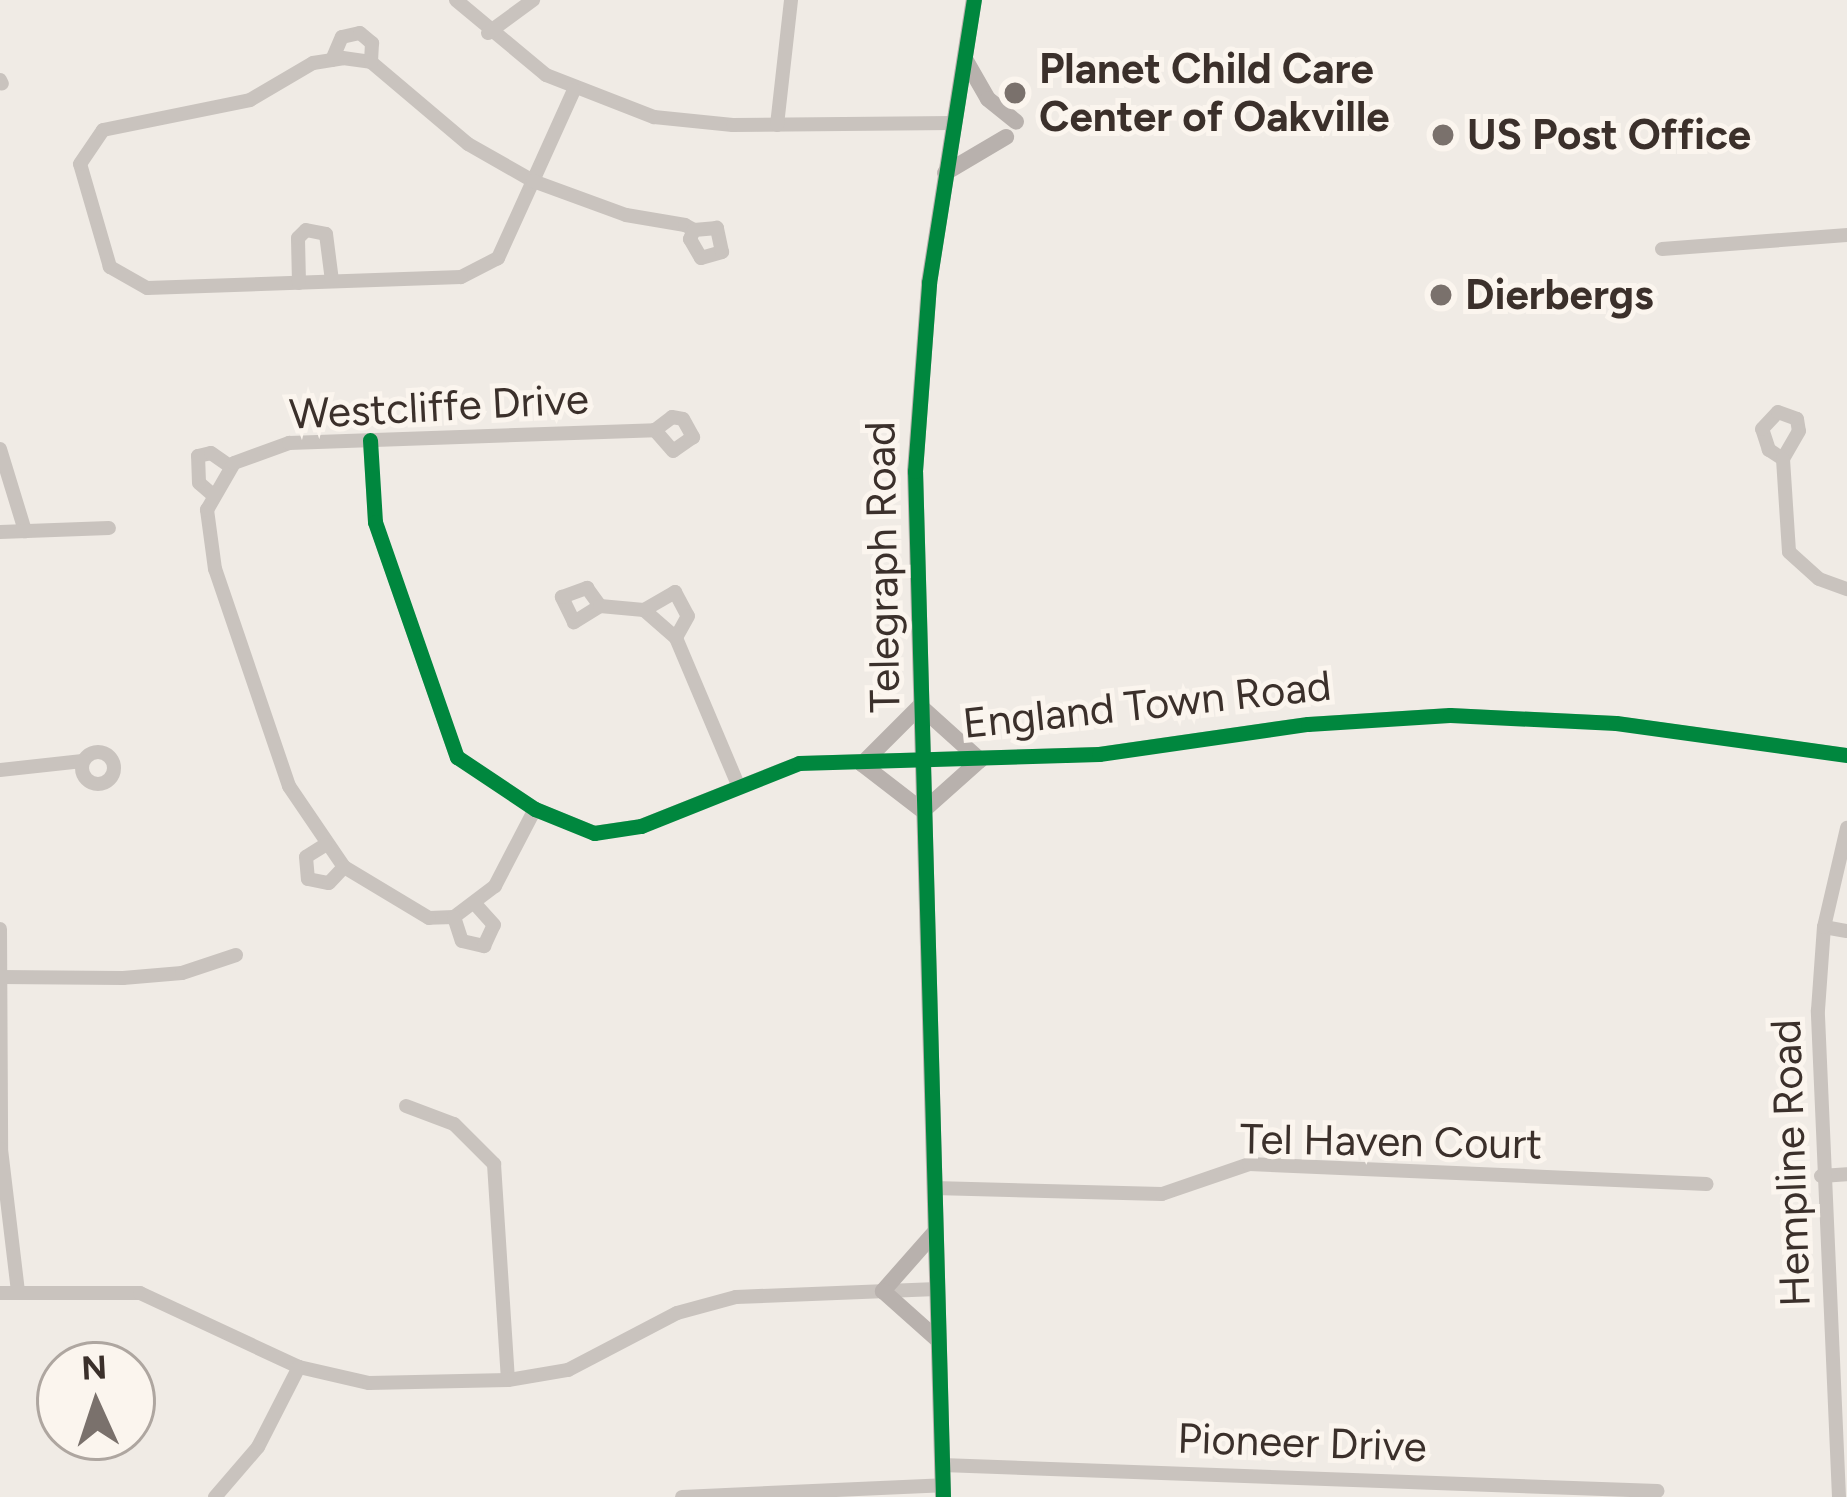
<!DOCTYPE html>
<style>
body{margin:0}
#map{position:relative;width:1847px;height:1497px;overflow:hidden;background:#f0ebe5;font-family:Figtree,sans-serif}
div>[style]{position:absolute}
[style*='--x']{left:calc(var(--x)*1px);top:calc(var(--y)*1px);width:calc(var(--w)*1px);rotate:calc(var(--a)*1deg)}
.minor>*{height:14px;margin:-7px;padding:0 7px;transform-origin:7px;border-radius:7px;background:#c9c3be}
.minor>.ring{margin:-7px;padding:0;box-sizing:content-box;background:none;border:14px solid #c9c3be;border-radius:50%}
.major>*{height:16px;margin:-8px;padding:0 8px;transform-origin:8px;border-radius:8px;background:#b8b1ad}
.cycleway>*{height:15px;margin:-7.5px;padding:0 7.5px;transform-origin:7.5px;border-radius:7.5px;background:#00873e}
.dots>*{width:33px;height:33px;translate:-50% -50%;box-sizing:border-box;border:6px solid #fbf5ee;border-radius:50%}
span{translate:-50% -50%;white-space:nowrap;text-align:center;line-height:1.15;-webkit-text-stroke:10px #fbf5ee;paint-order:stroke}
.poi-label{font-size:42px;color:#3b302b;font-weight:700}
.left{translate:0 -50%;text-align:left}
.street-label{font-size:42px;color:#3b302b}
.north{position:absolute;left:36px;top:1341px;width:120px;height:120px;box-sizing:border-box;background:#fbf5ee;border:3px solid #aea6a0;border-radius:50%;rotate:357deg;font-size:33px;font-weight:700;line-height:48px;text-align:center;color:#3b302b}
.north::after{content:'';display:block;margin:auto;width:42px;height:54px;background:#7a716c;clip-path:polygon(50% 0,100% 100%,50% 72%,0 100%)}
</style>
<div id="map">
<div class="minor">
<i style="--x:456;--y:0;--w:117;--a:39.8"></i>
<i style="--x:546;--y:75;--w:116;--a:21.3"></i>
<i style="--x:654;--y:117;--w:79;--a:5.8"></i>
<i style="--x:733;--y:125;--w:220;--a:-0.5"></i>
<i style="--x:488;--y:33;--w:56;--a:-36.3"></i>
<i style="--x:343;--y:58;--w:28;--a:8"></i>
<i style="--x:371;--y:62;--w:127;--a:40.2"></i>
<i style="--x:468;--y:144;--w:75;--a:29.6"></i>
<i style="--x:533;--y:181;--w:85;--a:114.4"></i>
<i style="--x:498;--y:258;--w:42;--a:152.8"></i>
<i style="--x:461;--y:277;--w:314;--a:178"></i>
<i style="--x:147;--y:288;--w:43;--a:-150.4"></i>
<i style="--x:110;--y:267;--w:107;--a:-106.2"></i>
<i style="--x:80;--y:164;--w:41;--a:-55.9"></i>
<i style="--x:103;--y:130;--w:150;--a:-11.5"></i>
<i style="--x:250;--y:100;--w:73;--a:-30.4"></i>
<i style="--x:313;--y:63;--w:30;--a:-9"></i>
<i style="--x:332;--y:60;--w:25;--a:-67"></i>
<i style="--x:342;--y:37;--w:18;--a:-13"></i>
<i style="--x:360;--y:33;--w:16;--a:40"></i>
<i style="--x:372;--y:43;--w:19;--a:93"></i>
<i style="--x:0;--y:80;--w:4;--a:63"></i>
<i style="--x:574;--y:90;--w:100;--a:114.3"></i>
<i style="--x:533;--y:181;--w:99;--a:20.1"></i>
<i style="--x:626;--y:215;--w:60;--a:9.6"></i>
<i style="--x:685;--y:225;--w:10;--a:29"></i>
<i style="--x:694;--y:230;--w:10;--a:114"></i>
<i style="--x:690;--y:239;--w:22;--a:60"></i>
<i style="--x:701;--y:258;--w:22;--a:-16"></i>
<i style="--x:722;--y:252;--w:25;--a:-102"></i>
<i style="--x:717;--y:228;--w:23;--a:175"></i>
<i style="--x:777;--y:125;--w:126;--a:-83.6"></i>
<i style="--x:1662;--y:249;--w:186;--a:-4.3"></i>
<i style="--x:299;--y:283;--w:45;--a:-91.3"></i>
<i style="--x:298;--y:238;--w:11;--a:-45"></i>
<i style="--x:306;--y:230;--w:20;--a:11"></i>
<i style="--x:326;--y:234;--w:47;--a:82.7"></i>
<i style="--x:370;--y:440;--w:82;--a:86.5"></i>
<i style="--x:375;--y:522;--w:249;--a:70.8"></i>
<i style="--x:457;--y:757;--w:94;--a:33.7"></i>
<i style="--x:535;--y:809;--w:64;--a:22.1"></i>
<i style="--x:594;--y:833;--w:48;--a:-8.5"></i>
<i style="--x:641;--y:826;--w:170;--a:-21.7"></i>
<i style="--x:799;--y:763;--w:300;--a:-1.7"></i>
<i style="--x:1099;--y:754;--w:211;--a:-8.2"></i>
<i style="--x:1308;--y:724;--w:142;--a:-3.6"></i>
<i style="--x:1450;--y:715;--w:166;--a:2.8"></i>
<i style="--x:1616;--y:723;--w:233;--a:7.9"></i>
<i style="--x:0;--y:449;--w:86;--a:73"></i>
<i style="--x:1783;--y:459;--w:17;--a:-147"></i>
<i style="--x:1769;--y:450;--w:22;--a:-108"></i>
<i style="--x:1762;--y:429;--w:23;--a:-47"></i>
<i style="--x:1778;--y:412;--w:20;--a:20"></i>
<i style="--x:1797;--y:419;--w:12;--a:81"></i>
<i style="--x:1799;--y:431;--w:32;--a:120"></i>
<i style="--x:1783;--y:459;--w:93;--a:86.3"></i>
<i style="--x:1789;--y:552;--w:40;--a:42"></i>
<i style="--x:1819;--y:579;--w:30;--a:20"></i>
<i style="--x:213;--y:495;--w:18;--a:-139"></i>
<i style="--x:199;--y:483;--w:27;--a:-92"></i>
<i style="--x:198;--y:456;--w:13;--a:-13"></i>
<i style="--x:211;--y:453;--w:24;--a:35"></i>
<i style="--x:0;--y:532;--w:109;--a:-2.1"></i>
<i style="--x:600;--y:606;--w:31;--a:148"></i>
<i style="--x:574;--y:622;--w:28;--a:-116"></i>
<i style="--x:562;--y:597;--w:27;--a:-20"></i>
<i style="--x:587;--y:588;--w:22;--a:54"></i>
<i style="--x:600;--y:606;--w:44;--a:5.2"></i>
<i style="--x:644;--y:610;--w:43;--a:41.2"></i>
<i style="--x:676;--y:638;--w:160;--a:67.1"></i>
<i style="--x:644;--y:610;--w:36;--a:-30"></i>
<i style="--x:675;--y:592;--w:27;--a:62"></i>
<i style="--x:688;--y:616;--w:25;--a:119"></i>
<i class="ring" style="left:82px;top:752px;width:18px;height:18px"></i>
<i style="--x:0;--y:770;--w:83;--a:-6.2"></i>
<i style="--x:535;--y:809;--w:87;--a:117.5"></i>
<i style="--x:495;--y:886;--w:51;--a:142.9"></i>
<i style="--x:454;--y:917;--w:25;--a:178"></i>
<i style="--x:429;--y:918;--w:99;--a:-149"></i>
<i style="--x:344;--y:867;--w:98;--a:-124.2"></i>
<i style="--x:289;--y:786;--w:229;--a:-108.8"></i>
<i style="--x:215;--y:569;--w:60;--a:-97.7"></i>
<i style="--x:207;--y:510;--w:54;--a:-60.1"></i>
<i style="--x:234;--y:463;--w:59;--a:-20"></i>
<i style="--x:289;--y:443;--w:366;--a:-2"></i>
<i style="--x:655;--y:430;--w:21;--a:-37"></i>
<i style="--x:672;--y:417;--w:11;--a:10"></i>
<i style="--x:683;--y:419;--w:21;--a:61"></i>
<i style="--x:693;--y:437;--w:24;--a:145"></i>
<i style="--x:673;--y:451;--w:28;--a:-131"></i>
<i style="--x:325;--y:845;--w:22;--a:148"></i>
<i style="--x:306;--y:857;--w:22;--a:85"></i>
<i style="--x:308;--y:879;--w:21;--a:11"></i>
<i style="--x:329;--y:883;--w:22;--a:-47"></i>
<i style="--x:454;--y:917;--w:25;--a:72"></i>
<i style="--x:462;--y:941;--w:23;--a:13"></i>
<i style="--x:484;--y:946;--w:23;--a:-65"></i>
<i style="--x:494;--y:925;--w:25;--a:-132"></i>
<i style="--x:1824;--y:927;--w:23;--a:10"></i>
<i style="--x:0;--y:929;--w:220;--a:89.7"></i>
<i style="--x:1;--y:1149;--w:144;--a:83.2"></i>
<i style="--x:1;--y:977;--w:122;--a:0.5"></i>
<i style="--x:123;--y:978;--w:59;--a:-4.8"></i>
<i style="--x:182;--y:973;--w:57;--a:-18.4"></i>
<i style="--x:406;--y:1106;--w:51;--a:20.6"></i>
<i style="--x:454;--y:1124;--w:57;--a:45"></i>
<i style="--x:494;--y:1164;--w:216;--a:86.3"></i>
<i style="--x:1821;--y:1176;--w:26;--a:-4"></i>
<i style="--x:934;--y:1188;--w:228;--a:1.5"></i>
<i style="--x:1162;--y:1194;--w:92;--a:-19"></i>
<i style="--x:1249;--y:1164;--w:458;--a:2.5"></i>
<i style="--x:0;--y:1293;--w:140;--a:0"></i>
<i style="--x:140;--y:1293;--w:175;--a:25"></i>
<i style="--x:299;--y:1367;--w:72;--a:12.9"></i>
<i style="--x:369;--y:1383;--w:139;--a:-1.2"></i>
<i style="--x:508;--y:1380;--w:61;--a:-9.5"></i>
<i style="--x:568;--y:1370;--w:123;--a:-27.6"></i>
<i style="--x:677;--y:1313;--w:61;--a:-15.2"></i>
<i style="--x:736;--y:1297;--w:201;--a:-2.3"></i>
<i style="--x:942;--y:1465;--w:716;--a:2.08"></i>
<i style="--x:215;--y:1497;--w:66;--a:-49.3"></i>
<i style="--x:258;--y:1447;--w:90;--a:-62.9"></i>
<i style="--x:682;--y:1497;--w:261;--a:-2.6"></i>
<i style="--x:1839;--y:1497;--w:487;--a:-92.5"></i>
<i style="--x:1818;--y:1010;--w:83;--a:-85.9"></i>
<i style="--x:1824;--y:927;--w:102;--a:-76.9"></i>
</div>
<div class="major">
<i style="--x:965;--y:59;--w:46;--a:60.1"></i>
<i style="--x:988;--y:99;--w:36;--a:39"></i>
<i style="--x:945;--y:173;--w:71;--a:-30.5"></i>
<i style="--x:920;--y:706;--w:82;--a:135"></i>
<i style="--x:862;--y:764;--w:77;--a:37.6"></i>
<i style="--x:920;--y:706;--w:81;--a:42"></i>
<i style="--x:980;--y:760;--w:76;--a:138.2"></i>
<i style="--x:935;--y:1232;--w:79;--a:131.4"></i>
<i style="--x:883;--y:1291;--w:74;--a:41.7"></i>
<i style="--x:943;--y:1497;--w:1026;--a:-91.56"></i>
<i style="--x:915;--y:471;--w:189;--a:-85.7"></i>
<i style="--x:929;--y:283;--w:287;--a:-81"></i>
</div>
<div class="cycleway">
<i style="--x:370;--y:440;--w:82;--a:86.5"></i>
<i style="--x:375;--y:522;--w:249;--a:70.8"></i>
<i style="--x:457;--y:757;--w:94;--a:33.7"></i>
<i style="--x:535;--y:809;--w:64;--a:22.1"></i>
<i style="--x:594;--y:833;--w:48;--a:-8.5"></i>
<i style="--x:641;--y:826;--w:170;--a:-21.7"></i>
<i style="--x:799;--y:763;--w:300;--a:-1.7"></i>
<i style="--x:1099;--y:754;--w:211;--a:-8.2"></i>
<i style="--x:1308;--y:724;--w:142;--a:-3.6"></i>
<i style="--x:1450;--y:715;--w:166;--a:2.8"></i>
<i style="--x:1616;--y:723;--w:233;--a:7.9"></i>
<i style="--x:943;--y:1497;--w:1026;--a:-91.56"></i>
<i style="--x:915;--y:471;--w:189;--a:-85.7"></i>
<i style="--x:929;--y:283;--w:287;--a:-81"></i>
</div>
<div class="dots">
<i style="left:1015px;top:93px;background:#7a716c"></i>
<i style="left:1443px;top:135px;background:#7a716c"></i>
<i style="left:1441px;top:295px;background:#7a716c"></i>
</div>
<div class="poi-label">
<span class="left" style="left:1039px;top:93px">Planet Child Care<br>Center of Oakville</span>
<span class="left" style="left:1467px;top:135px">US Post Office</span>
<span class="left" style="left:1465px;top:295px">Dierbergs</span>
</div>
<div class="street-label">
<span style="left:439px;top:407px;rotate:-3deg">Westcliffe Drive</span>
<span style="left:883px;top:567px;rotate:-91deg">Telegraph Road</span>
<span style="left:1147px;top:705px;rotate:-6deg">England Town Road</span>
<span style="left:1391px;top:1142px;rotate:1deg">Tel Haven Court</span>
<span style="left:1791px;top:1163px;rotate:-92deg">Hempline Road</span>
<span style="left:1302px;top:1443px;rotate:2deg">Pioneer Drive</span>
</div>
<div class="north">N</div>
</div>
